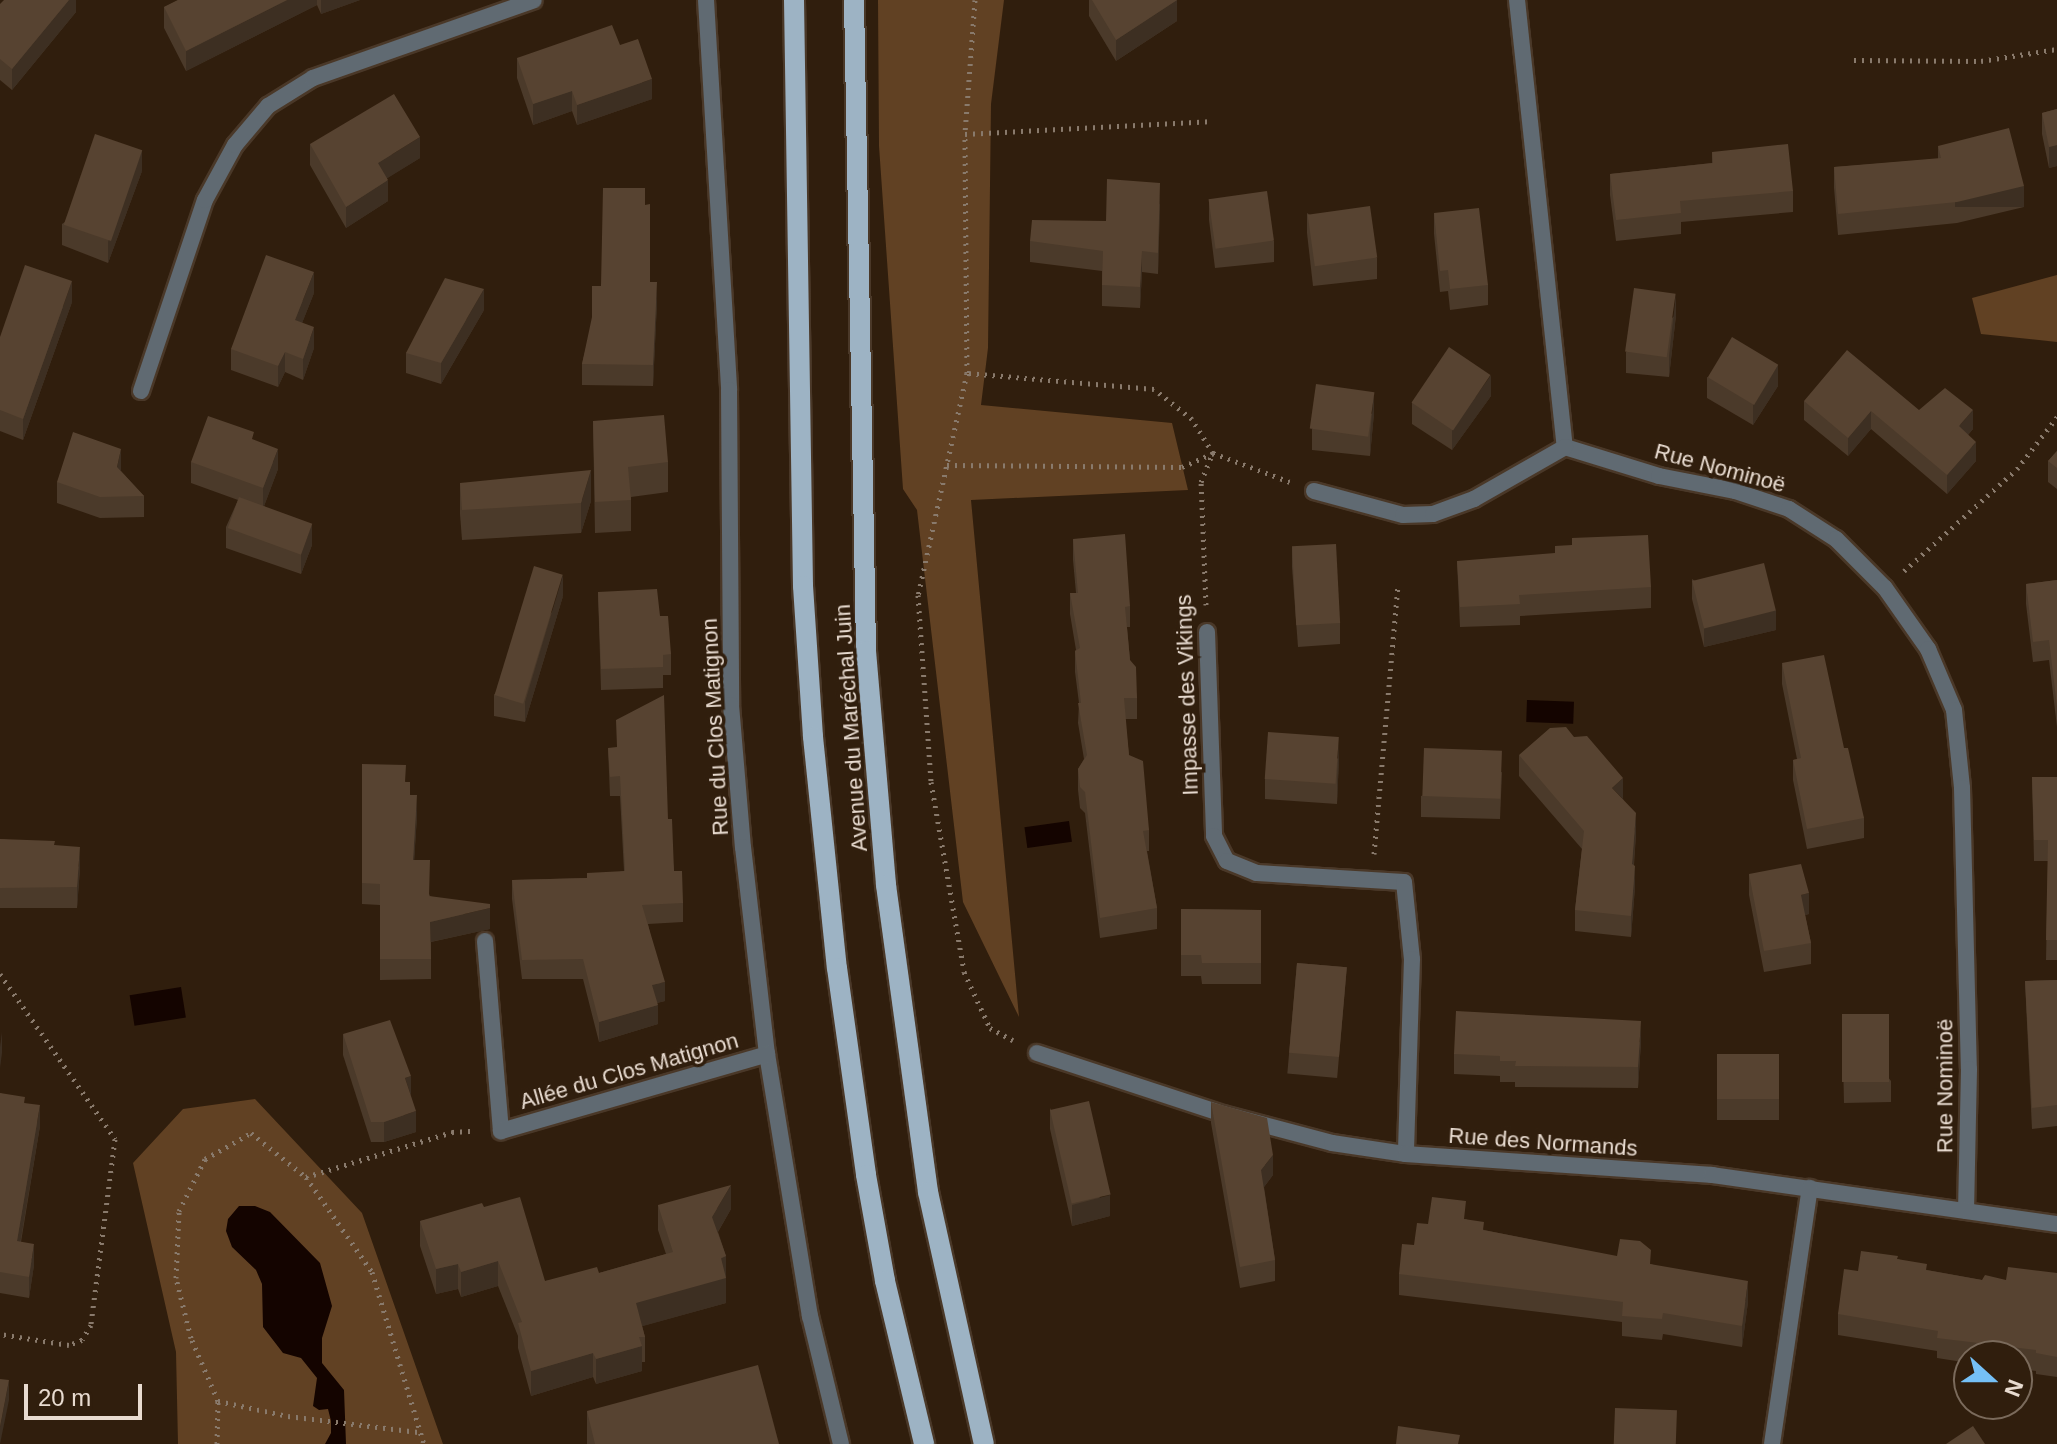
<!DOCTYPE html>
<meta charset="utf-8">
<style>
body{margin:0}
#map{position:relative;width:2057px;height:1444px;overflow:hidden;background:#301e0d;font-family:Helvetica,sans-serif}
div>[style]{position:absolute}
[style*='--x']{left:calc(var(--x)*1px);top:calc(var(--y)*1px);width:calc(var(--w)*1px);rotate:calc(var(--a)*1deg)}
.green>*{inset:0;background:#614123}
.water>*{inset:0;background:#140400;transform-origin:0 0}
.path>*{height:5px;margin-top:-2.5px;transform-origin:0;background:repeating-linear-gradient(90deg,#897a6c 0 2px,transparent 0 8px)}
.roads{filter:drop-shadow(2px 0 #4a3828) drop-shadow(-2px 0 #4a3828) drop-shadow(0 2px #4a3828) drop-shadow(0 -2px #4a3828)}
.minor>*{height:16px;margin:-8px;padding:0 8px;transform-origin:8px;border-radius:8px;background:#606a72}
.primary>*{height:20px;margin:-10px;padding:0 10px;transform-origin:10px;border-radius:10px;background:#9db3c4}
.wall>*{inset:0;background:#4b3a2a;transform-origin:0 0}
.shaded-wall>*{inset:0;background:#3d2f22;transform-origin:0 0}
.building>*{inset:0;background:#574331;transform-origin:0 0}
span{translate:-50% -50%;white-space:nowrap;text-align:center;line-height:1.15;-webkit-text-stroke:7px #301e0d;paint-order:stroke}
.street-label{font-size:22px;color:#e8dbd0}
.north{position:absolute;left:1953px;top:1340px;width:80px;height:80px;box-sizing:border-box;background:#301e0d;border:2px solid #7a6a5b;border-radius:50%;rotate:111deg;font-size:22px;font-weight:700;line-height:32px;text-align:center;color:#e8dbd0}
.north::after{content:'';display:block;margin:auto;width:28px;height:36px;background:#75c0f6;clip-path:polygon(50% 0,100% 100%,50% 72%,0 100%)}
.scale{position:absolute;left:24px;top:1384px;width:118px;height:36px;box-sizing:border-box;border:4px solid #e8dbd0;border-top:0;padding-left:10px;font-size:24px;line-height:28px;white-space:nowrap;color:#e8dbd0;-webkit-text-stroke:6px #301e0d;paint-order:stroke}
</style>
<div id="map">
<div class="green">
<i style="clip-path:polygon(878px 0,1004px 0,991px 104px,988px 348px,981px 405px,1172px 423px,1188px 490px,971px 500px,1019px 1017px,963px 902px,917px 510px,903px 489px,879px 146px)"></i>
<i style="clip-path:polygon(2057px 275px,2057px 342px,1981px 334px,1972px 298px)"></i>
<i style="clip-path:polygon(255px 1099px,362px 1213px,443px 1444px,178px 1444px,176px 1352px,133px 1163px,183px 1109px)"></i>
</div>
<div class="water">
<i style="left:1527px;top:700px;width:47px;height:22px;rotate:2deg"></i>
<i style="left:1069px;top:821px;width:21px;height:45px;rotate:82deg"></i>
<i style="left:181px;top:987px;width:31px;height:52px;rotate:81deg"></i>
<i style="clip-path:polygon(239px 1206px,255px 1206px,270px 1212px,320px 1263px,332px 1306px,322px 1338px,322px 1363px,344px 1390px,346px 1444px,325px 1444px,331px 1433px,331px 1421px,328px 1409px,319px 1410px,313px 1406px,317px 1378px,301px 1358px,283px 1353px,263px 1327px,262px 1284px,256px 1270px,232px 1247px,226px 1231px,228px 1219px)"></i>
</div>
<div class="path">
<i style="--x:975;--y:0;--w:134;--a:94.3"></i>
<i style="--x:965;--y:134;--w:245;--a:-3"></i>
<i style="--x:1854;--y:60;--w:127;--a:0.5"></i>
<i style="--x:1981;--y:61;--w:77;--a:-9"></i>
<i style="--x:967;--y:373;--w:227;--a:102.4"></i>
<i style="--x:918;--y:595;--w:187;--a:86"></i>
<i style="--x:931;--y:782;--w:193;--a:80.1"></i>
<i style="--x:964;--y:972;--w:62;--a:65.1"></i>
<i style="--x:990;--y:1028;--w:26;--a:28"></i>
<i style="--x:947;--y:465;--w:235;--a:0.5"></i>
<i style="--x:1182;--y:467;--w:34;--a:-24"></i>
<i style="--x:1213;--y:453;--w:40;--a:-122"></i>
<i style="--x:1192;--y:419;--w:48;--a:-141.7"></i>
<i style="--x:1154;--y:389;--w:188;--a:-175.1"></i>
<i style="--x:967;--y:373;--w:239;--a:-90.5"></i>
<i style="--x:1904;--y:571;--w:152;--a:-42.1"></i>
<i style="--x:2017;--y:469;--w:66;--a:-52.4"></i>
<i style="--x:1206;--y:605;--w:123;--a:-92.3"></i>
<i style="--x:1201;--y:482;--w:31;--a:-68"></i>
<i style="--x:1213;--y:453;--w:82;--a:20.6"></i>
<i style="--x:1374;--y:854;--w:271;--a:-84.9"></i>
<i style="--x:0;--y:974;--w:201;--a:55.1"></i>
<i style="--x:115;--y:1139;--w:188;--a:97.4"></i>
<i style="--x:91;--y:1325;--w:17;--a:121"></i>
<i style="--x:82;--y:1340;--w:14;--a:159"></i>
<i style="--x:69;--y:1345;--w:70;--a:-170.9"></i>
<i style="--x:306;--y:1177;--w:153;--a:-17.1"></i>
<i style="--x:452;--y:1132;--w:22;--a:-3"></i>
<i style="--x:218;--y:1401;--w:72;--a:12.1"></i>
<i style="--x:288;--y:1416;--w:131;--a:7"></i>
<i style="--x:217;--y:1444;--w:43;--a:-88.7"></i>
<i style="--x:218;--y:1401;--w:69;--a:-113.2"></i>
<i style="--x:191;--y:1338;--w:62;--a:-104"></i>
<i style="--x:176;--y:1278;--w:67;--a:-87.4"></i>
<i style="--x:179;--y:1211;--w:58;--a:-63.4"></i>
<i style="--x:205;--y:1159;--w:53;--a:-29.5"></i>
<i style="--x:251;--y:1133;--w:70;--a:38.7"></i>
<i style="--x:306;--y:1177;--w:116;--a:55.2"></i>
<i style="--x:372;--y:1272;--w:180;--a:73.2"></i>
</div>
<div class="roads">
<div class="minor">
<i style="--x:706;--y:0;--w:391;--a:86.6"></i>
<i style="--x:729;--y:390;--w:315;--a:89.6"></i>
<i style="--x:731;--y:705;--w:143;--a:85.2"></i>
<i style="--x:743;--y:847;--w:208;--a:83.4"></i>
<i style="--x:767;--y:1054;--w:266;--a:80.7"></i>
<i style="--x:810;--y:1316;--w:132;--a:76.4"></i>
<i style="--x:1517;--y:0;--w:450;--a:83.9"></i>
<i style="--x:1565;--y:447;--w:98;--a:17.1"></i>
<i style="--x:1659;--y:476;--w:77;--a:11.2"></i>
<i style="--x:1735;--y:491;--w:57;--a:18.4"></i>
<i style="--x:1789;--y:509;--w:56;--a:32.6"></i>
<i style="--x:1836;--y:539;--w:69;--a:45"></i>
<i style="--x:1885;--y:588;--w:75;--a:54.8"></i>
<i style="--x:1928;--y:649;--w:66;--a:66.9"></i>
<i style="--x:1954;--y:710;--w:78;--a:84.1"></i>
<i style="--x:1962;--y:788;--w:281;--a:88.6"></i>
<i style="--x:1969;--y:1069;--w:142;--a:91.2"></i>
<i style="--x:141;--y:391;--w:201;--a:-71.5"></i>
<i style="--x:205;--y:200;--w:63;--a:-61.4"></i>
<i style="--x:235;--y:145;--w:51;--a:-49.8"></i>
<i style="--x:268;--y:106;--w:53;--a:-31.9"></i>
<i style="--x:313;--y:78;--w:234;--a:-19.4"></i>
<i style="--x:1314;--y:491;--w:92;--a:15.1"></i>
<i style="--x:1403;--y:515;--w:30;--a:-2"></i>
<i style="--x:1433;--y:514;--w:44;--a:-20.1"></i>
<i style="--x:1474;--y:499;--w:105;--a:-29.7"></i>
<i style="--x:1207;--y:632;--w:204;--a:88"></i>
<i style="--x:1214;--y:836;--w:28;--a:63"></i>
<i style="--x:1227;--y:861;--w:32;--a:22"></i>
<i style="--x:1257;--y:873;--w:147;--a:3.5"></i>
<i style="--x:1404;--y:882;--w:77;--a:84.1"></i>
<i style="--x:1412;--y:959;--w:195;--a:91.8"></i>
<i style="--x:485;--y:941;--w:191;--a:85.2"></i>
<i style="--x:501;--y:1131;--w:277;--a:-16.1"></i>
<i style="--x:1037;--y:1053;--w:196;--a:18.2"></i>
<i style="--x:1223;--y:1114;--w:113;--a:14.9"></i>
<i style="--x:1332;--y:1143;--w:75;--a:8.5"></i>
<i style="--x:1406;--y:1154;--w:307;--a:3.9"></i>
<i style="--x:1712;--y:1175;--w:348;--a:8.1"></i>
<i style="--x:1772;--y:1444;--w:259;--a:-81.6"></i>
</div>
<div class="primary">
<i style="--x:794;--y:0;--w:586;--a:89.12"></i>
<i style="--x:803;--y:586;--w:151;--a:86.2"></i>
<i style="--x:813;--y:737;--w:232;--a:84.1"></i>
<i style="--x:837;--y:968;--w:209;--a:82"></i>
<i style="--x:866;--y:1175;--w:108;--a:79.8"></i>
<i style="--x:885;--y:1281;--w:168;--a:76.5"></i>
<i style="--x:854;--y:0;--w:651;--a:88.94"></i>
<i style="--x:866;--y:651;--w:235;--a:85.1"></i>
<i style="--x:886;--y:885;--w:310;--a:82.2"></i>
<i style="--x:928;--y:1192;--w:258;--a:77.5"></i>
</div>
</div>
<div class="wall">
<i style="clip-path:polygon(76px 0,76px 12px,12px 90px,0 80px,0 4px)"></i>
<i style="clip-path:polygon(178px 0,360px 0,321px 14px,317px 5px,186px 71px,164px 28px,164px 7px)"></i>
<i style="clip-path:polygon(1089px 0,1177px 0,1177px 21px,1116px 61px,1089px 16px)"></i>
<i style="clip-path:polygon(620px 45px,652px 99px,577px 125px,572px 111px,533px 125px,517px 78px,517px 58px)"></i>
<i style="clip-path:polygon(2057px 109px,2057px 166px,2049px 168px,2042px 134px,2042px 113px)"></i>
<i style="clip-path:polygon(310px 144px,420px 158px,387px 178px,388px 201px,346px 228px,310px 165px)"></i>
<i style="clip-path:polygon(1938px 146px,2024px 207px,1957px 223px,1838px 235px,1834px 188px,1834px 167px,1938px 159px)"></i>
<i style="clip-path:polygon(1712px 152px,1793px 191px,1793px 212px,1681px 222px,1681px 234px,1616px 241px,1610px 195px,1610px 174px,1712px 163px)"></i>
<i style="clip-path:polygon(142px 171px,108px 263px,62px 245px,62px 224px)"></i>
<i style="clip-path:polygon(1209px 199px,1274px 241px,1274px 262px,1215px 268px,1209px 220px)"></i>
<i style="clip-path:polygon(1160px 204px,1158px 274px,1142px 272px,1140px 308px,1102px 306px,1102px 271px,1030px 262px,1030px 241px,1106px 221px)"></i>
<i style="clip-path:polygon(645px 205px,650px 282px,657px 302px,653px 386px,582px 385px,582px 364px,601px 286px)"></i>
<i style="clip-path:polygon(1307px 213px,1377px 258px,1377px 279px,1313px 286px,1307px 233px)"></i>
<i style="clip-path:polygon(1434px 213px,1488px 285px,1488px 305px,1450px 310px,1448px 291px,1440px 292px,1434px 234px)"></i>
<i style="clip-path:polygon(314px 293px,302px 323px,314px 348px,303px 380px,285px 372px,278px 387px,231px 370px,231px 349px)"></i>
<i style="clip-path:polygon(72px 302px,23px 440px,0 431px,0 337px)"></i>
<i style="clip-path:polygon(484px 310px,441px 384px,406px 373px,406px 353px)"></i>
<i style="clip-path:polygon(1676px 315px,1669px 377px,1626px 373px,1626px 352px)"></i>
<i style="clip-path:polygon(1707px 377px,1778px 386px,1753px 425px,1707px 398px)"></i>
<i style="clip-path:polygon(1491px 396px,1452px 450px,1412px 424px,1412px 403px)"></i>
<i style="clip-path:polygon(1804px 401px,1919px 410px,1973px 429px,1968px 435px,1976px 461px,1947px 494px,1871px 429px,1848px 456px,1804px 420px)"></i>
<i style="clip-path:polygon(1374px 413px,1370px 456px,1312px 450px,1312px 429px)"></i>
<i style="clip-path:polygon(593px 421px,668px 462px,668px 492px,631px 497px,631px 531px,595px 533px)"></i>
<i style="clip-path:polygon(254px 440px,278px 469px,264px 506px,312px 545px,301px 574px,226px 548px,226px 527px,238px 500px,191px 483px,191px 462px)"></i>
<i style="clip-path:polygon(2057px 451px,2057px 489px,2048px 482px,2048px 461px)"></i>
<i style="clip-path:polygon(121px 471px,144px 496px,144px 517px,100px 518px,57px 503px,57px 482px)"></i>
<i style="clip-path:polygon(460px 483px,591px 501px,581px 533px,462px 540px,460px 514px)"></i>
<i style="clip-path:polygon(1073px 539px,1130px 606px,1130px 627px,1127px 627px,1130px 660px,1137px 698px,1137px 719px,1125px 719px,1129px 755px,1149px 830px,1149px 851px,1147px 851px,1157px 908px,1157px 929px,1100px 938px,1085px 813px,1080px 808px,1078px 790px,1078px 769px,1084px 759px,1078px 723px,1079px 703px,1075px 672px,1075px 651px,1076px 650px,1070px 614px,1070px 593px,1076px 593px,1073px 560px)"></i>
<i style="clip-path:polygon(1292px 546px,1340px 623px,1340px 644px,1298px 647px,1292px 567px)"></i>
<i style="clip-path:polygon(1457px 561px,1651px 587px,1651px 608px,1520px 616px,1520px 625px,1460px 627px)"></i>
<i style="clip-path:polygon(1692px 579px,1776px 630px,1704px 647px,1692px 599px)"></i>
<i style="clip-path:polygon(2057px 580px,2057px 727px,2049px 660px,2033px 662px,2026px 604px,2026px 584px)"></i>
<i style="clip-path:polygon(598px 592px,660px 616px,671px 654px,671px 675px,663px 675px,663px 688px,601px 690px)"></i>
<i style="clip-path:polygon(563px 596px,525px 722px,494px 716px,494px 695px)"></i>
<i style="clip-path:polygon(1782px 663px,1864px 818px,1864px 838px,1807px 849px,1793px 780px,1793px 760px,1797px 759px,1782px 684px)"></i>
<i style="clip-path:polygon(608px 748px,668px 819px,674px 871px,683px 903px,683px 922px,648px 924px,665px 1001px,657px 1003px,658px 1024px,599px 1042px,583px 979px,522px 979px,512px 899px,512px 880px,587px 878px,624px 871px,620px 796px,610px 796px)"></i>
<i style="clip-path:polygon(1519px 755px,1623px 799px,1636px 834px,1634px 865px,1635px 887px,1631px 937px,1575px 931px,1575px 910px,1582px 849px,1519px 776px)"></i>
<i style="clip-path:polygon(1339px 758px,1337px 804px,1265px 799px,1265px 779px)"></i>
<i style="clip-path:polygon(362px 764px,406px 782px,417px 816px,414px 860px,430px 896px,490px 929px,431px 942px,431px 979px,380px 980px,380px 905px,362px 904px)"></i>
<i style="clip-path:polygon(1502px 772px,1500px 819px,1421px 817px,1421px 796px)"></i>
<i style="clip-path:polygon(2032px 777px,2057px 777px,2057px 960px,2046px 960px,2048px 861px,2034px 861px)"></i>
<i style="clip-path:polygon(0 839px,55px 845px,80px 868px,77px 908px,0 908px)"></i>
<i style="clip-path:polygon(1749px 874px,1809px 914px,1805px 915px,1811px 943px,1811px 964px,1764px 972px,1749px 895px)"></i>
<i style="clip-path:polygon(1181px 909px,1261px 910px,1261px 984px,1202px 984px,1201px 976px,1181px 976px)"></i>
<i style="left:1297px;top:963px;width:50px;height:111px;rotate:5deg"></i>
<i style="clip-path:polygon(2057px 980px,2057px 1126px,2032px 1129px,2025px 981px)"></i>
<i style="clip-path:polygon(1842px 1014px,1891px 1081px,1891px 1102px,1844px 1103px)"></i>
<i style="clip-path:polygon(343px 1034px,416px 1132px,384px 1142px,371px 1142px,343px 1055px)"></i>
<i style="clip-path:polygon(1641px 1042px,1638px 1088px,1515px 1087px,1515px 1082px,1500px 1082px,1500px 1076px,1454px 1074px,1454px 1054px)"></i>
<i style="left:1779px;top:1054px;width:66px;height:62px;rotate:90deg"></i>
<i style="clip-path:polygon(0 1093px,25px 1103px,40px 1126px,21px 1242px,34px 1265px,29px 1298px,0 1293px)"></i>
<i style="clip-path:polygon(1211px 1102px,1273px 1175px,1264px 1187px,1275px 1260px,1275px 1281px,1240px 1288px,1211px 1123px)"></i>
<i style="clip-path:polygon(1050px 1108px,1110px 1216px,1072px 1226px,1050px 1129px)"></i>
<i style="clip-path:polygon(658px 1205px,731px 1209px,718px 1232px,726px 1256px,726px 1303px,642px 1326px,645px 1337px,645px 1362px,642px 1362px,642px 1371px,596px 1384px,593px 1377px,531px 1396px,518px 1348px,518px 1336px,498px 1286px,461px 1297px,458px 1289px,436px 1294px,420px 1246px,420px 1221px,484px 1207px,545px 1281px,599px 1273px,666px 1254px,658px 1230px)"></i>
<i style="clip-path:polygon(1466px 1219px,1484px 1230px,1651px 1264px,1748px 1302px,1742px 1347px,1663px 1334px,1662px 1340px,1622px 1336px,1622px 1322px,1399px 1295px,1399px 1274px,1414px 1245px,1428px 1224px)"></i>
<i style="clip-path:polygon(1898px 1259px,1927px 1270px,1982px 1280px,2006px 1280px,2057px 1273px,2057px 1377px,2036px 1374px,2036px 1371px,2017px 1369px,2017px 1356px,1969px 1356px,1969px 1363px,1937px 1358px,1937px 1351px,1838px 1335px,1838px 1314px,1858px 1271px)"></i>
<i style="clip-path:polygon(587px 1411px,779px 1444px,587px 1444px)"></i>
</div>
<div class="shaded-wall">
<i style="clip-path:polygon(69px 0,76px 0,76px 12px,12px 90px,12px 69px)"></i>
<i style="clip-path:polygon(287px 0,317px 0,317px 5px,186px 71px,186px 51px)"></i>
<i style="clip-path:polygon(321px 0,360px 0,321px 14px)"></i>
<i style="clip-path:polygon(1177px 0,1177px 21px,1116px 61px,1116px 40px)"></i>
<i style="clip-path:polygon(652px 79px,652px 99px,577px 125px,577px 105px)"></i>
<i style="clip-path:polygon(572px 91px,572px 111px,533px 125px,533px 104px)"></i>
<i style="clip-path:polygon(420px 137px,420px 158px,378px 184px,378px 163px)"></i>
<i style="clip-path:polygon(2057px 145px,2057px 166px,2049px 168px,2049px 147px)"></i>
<i style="clip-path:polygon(142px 150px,142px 171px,108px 263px,108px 242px)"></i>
<i style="clip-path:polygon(388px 180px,388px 201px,346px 228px,346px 207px)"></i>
<i style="clip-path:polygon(1160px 183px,1160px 204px,1158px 274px,1158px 253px)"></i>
<i style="left:2024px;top:186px;width:21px;height:69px;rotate:90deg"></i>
<i style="clip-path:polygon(1142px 251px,1142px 272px,1140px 308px,1140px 287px)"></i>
<i style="clip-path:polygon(314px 272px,314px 293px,295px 341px,295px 320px)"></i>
<i style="clip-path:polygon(72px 281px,72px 302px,23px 440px,23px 419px)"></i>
<i style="clip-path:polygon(657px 282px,657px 302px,653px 386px,653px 365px)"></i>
<i style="clip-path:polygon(484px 289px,484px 310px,441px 384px,441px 363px)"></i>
<i style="clip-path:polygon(1676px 294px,1676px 315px,1669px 377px,1669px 356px)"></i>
<i style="clip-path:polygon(314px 327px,314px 348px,303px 380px,303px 359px)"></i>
<i style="clip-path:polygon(285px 352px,285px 372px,278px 387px,278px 366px)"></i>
<i style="clip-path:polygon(1778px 365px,1778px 386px,1753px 425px,1753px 404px)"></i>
<i style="clip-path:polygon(1491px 375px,1491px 396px,1452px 450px,1452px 430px)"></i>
<i style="clip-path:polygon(1374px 392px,1374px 413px,1370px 456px,1370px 435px)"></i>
<i style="clip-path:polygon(1973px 410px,1973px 429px,1959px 445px,1959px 426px)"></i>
<i style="clip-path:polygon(1871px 411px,1871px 429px,1848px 456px,1848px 438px)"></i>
<i style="clip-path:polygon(1976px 442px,1976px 461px,1947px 494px,1947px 475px)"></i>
<i style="clip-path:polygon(121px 449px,121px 470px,117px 488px,117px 467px)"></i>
<i style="clip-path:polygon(278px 449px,278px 469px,263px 509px,263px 488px)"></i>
<i style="clip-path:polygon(591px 470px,591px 501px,581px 533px,581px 503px)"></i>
<i style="clip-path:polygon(312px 524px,312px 545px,301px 574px,301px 553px)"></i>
<i style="clip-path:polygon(563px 575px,563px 596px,525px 722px,525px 702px)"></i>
<i style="clip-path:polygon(1776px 610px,1776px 630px,1704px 647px,1704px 626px)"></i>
<i style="clip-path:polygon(1339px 737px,1339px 758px,1337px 804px,1337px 783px)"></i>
<i style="clip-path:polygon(1623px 778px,1623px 799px,1612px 788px)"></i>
<i style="clip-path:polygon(417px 795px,417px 816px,413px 881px,413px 860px)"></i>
<i style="clip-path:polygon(1636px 813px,1636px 834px,1632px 885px,1632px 864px)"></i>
<i style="clip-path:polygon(80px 847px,80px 868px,77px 908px,77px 887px)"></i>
<i style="clip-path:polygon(1635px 866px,1635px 887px,1631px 937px,1631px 916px)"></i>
<i style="clip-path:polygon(1809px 893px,1809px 914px,1801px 916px,1801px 895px)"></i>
<i style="clip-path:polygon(490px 908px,490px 929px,430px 942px,430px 922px)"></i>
<i style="clip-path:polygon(665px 982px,665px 1001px,652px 1004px,652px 985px)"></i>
<i style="clip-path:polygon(658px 1005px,658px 1024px,599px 1042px,599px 1022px)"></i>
<i style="clip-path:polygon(1641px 1021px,1641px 1042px,1638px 1088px,1638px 1067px)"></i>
<i style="clip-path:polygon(2px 1032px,2px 1053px,0 1068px,0 1047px)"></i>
<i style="clip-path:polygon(411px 1076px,411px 1096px,405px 1078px)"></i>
<i style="clip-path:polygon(40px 1105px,40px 1126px,17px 1262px,17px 1241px)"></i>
<i style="clip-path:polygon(416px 1111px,416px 1132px,384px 1142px,384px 1122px)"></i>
<i style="clip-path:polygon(1273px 1155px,1273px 1175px,1261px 1191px,1261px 1170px)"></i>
<i style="clip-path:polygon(731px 1185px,731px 1209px,712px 1242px,712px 1217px)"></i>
<i style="clip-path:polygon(1110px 1195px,1110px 1216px,1072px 1226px,1072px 1205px)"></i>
<i style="clip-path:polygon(34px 1244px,34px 1265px,29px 1298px,29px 1277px)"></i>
<i style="clip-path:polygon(726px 1256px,726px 1303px,636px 1328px,636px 1303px)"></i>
<i style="clip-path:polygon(498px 1261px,498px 1286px,461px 1297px,461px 1272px)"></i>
<i style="clip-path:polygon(458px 1264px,458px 1289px,436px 1294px,436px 1269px)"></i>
<i style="clip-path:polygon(1748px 1281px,1748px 1302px,1742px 1347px,1742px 1326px)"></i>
<i style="clip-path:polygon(642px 1346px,642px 1371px,596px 1384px,596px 1359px)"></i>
<i style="clip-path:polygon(593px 1353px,593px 1377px,531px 1396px,531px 1371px)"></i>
<i style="clip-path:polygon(9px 1380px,9px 1400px,0 1444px,0 1427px)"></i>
</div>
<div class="building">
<i style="clip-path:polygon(4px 0,69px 0,12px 69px,0 59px,0 4px)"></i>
<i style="clip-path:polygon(178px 0,287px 0,186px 51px,164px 7px)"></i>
<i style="clip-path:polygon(1092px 0,1177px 0,1116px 40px)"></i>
<i style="clip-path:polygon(612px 25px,620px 45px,638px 39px,652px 79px,577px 105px,572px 91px,533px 104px,517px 58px)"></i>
<i style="clip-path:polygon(394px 94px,420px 137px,378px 163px,388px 180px,346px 207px,310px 144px)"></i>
<i style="clip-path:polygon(2057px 109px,2057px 145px,2049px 147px,2042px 113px)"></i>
<i style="clip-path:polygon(2009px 128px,2024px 186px,1957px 202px,1838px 214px,1834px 167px,1941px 158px,1938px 146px)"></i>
<i style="left:95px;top:134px;width:50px;height:96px;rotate:19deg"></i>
<i style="clip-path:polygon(1788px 144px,1793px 191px,1680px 201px,1681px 213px,1616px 220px,1610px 174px,1713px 163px,1712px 152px)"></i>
<i style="clip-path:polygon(1107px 179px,1160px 183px,1158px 253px,1142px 251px,1140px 287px,1102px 285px,1103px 251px,1030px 241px,1032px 220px,1106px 221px)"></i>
<i style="clip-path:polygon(603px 188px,645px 188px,645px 205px,650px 204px,650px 282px,657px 282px,653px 365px,582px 364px,592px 317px,592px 286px,601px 286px)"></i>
<i style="left:1267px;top:191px;width:50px;height:59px;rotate:82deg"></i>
<i style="left:1370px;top:206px;width:52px;height:63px;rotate:82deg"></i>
<i style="clip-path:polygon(1479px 208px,1488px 285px,1450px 289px,1448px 270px,1440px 271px,1434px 213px)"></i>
<i style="clip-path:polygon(266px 255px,314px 272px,295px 320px,314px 327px,303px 359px,285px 352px,278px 366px,231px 349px)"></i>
<i style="clip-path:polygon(25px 265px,72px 281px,23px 419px,0 410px,0 337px)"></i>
<i style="clip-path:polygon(445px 278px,484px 289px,441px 363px,406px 353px)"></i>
<i style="left:1634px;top:288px;width:42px;height:64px;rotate:8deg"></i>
<i style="left:1732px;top:337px;width:54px;height:47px;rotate:31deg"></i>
<i style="left:1449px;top:347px;width:50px;height:67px;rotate:34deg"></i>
<i style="clip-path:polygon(1847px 350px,1919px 410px,1945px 388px,1973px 410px,1959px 426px,1976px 442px,1947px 475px,1871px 411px,1848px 438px,1804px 401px)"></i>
<i style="left:1316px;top:384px;width:59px;height:45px;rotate:8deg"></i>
<i style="clip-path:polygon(664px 415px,668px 462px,628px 467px,631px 500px,595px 502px,593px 421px)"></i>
<i style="clip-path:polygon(208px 416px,254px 432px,252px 439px,278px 449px,263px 488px,191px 462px)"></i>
<i style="clip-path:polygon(73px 432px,121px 449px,117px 467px,144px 496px,100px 497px,57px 482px)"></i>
<i style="clip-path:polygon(2057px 451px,2057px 468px,2048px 461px)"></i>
<i style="clip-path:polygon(591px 470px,581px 503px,462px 510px,460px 483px)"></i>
<i style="left:239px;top:497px;width:78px;height:33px;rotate:20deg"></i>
<i style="clip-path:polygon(1125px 534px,1130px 606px,1125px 607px,1130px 660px,1136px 667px,1137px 698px,1124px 698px,1129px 755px,1143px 761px,1149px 830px,1143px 831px,1157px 908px,1100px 918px,1085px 792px,1080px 787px,1078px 769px,1087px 755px,1078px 703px,1081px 703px,1075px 651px,1080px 648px,1070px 593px,1078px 593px,1073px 539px)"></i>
<i style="clip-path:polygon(1648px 535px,1651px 587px,1519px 595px,1520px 604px,1460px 607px,1457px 561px,1555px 553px,1555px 546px,1572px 545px,1572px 538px)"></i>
<i style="left:1336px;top:544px;width:79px;height:44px;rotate:87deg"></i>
<i style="left:1764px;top:563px;width:49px;height:74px;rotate:76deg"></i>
<i style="left:534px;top:566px;width:30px;height:135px;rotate:17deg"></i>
<i style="clip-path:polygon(2057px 580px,2057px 707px,2049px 640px,2033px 642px,2026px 584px)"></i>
<i style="clip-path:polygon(657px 589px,660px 616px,668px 616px,671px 654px,663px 655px,663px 667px,601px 669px,598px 592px)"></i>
<i style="clip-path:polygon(1824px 655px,1844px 748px,1848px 748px,1864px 818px,1807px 829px,1793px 760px,1801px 758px,1782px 663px)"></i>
<i style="clip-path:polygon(664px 695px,668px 819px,672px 819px,674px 871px,682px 871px,683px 903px,642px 905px,665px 982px,652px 985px,658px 1005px,599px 1022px,583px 959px,522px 960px,512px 880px,587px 878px,587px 873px,625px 871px,620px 776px,610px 777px,608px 748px,617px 747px,616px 720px)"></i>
<i style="clip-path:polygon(1566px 727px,1574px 737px,1587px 736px,1623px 778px,1612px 788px,1636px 813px,1632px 864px,1635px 866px,1631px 916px,1575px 910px,1584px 831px,1519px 755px,1550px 728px)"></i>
<i style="left:1268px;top:732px;width:71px;height:47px;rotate:4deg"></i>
<i style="left:1424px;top:748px;width:78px;height:48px;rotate:2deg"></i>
<i style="clip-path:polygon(362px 764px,406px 765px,405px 782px,410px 782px,410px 795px,417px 795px,413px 860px,430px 860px,429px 896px,490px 904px,490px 908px,430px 922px,431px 959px,380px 959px,380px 884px,362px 883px)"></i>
<i style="clip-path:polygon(2032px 777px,2057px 777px,2057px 940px,2046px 940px,2048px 840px,2034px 840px)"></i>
<i style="clip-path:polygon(0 839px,55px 841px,54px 845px,80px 847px,77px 887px,0 888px)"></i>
<i style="clip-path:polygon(1801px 864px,1809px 893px,1801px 895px,1811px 943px,1764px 951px,1749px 874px)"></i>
<i style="clip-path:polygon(1181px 909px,1261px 910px,1261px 963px,1202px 963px,1201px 955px,1181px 955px)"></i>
<i style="left:1297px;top:963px;width:50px;height:90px;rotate:5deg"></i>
<i style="clip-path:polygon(2057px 980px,2057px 1105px,2032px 1108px,2025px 981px)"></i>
<i style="clip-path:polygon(1456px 1011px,1641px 1021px,1638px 1067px,1515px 1066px,1516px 1061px,1500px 1061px,1500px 1056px,1454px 1054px)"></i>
<i style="left:1842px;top:1014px;width:47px;height:68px"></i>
<i style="clip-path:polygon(390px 1020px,411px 1076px,405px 1078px,416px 1111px,384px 1122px,371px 1122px,343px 1034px)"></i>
<i style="left:1779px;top:1054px;width:45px;height:62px;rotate:90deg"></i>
<i style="clip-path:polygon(0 1093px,25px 1097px,24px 1103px,40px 1105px,17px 1241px,34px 1244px,29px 1277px,0 1272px)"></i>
<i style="left:1089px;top:1101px;width:96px;height:40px;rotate:77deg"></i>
<i style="clip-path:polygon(1211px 1102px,1267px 1118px,1273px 1155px,1261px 1170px,1275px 1260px,1240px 1267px)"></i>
<i style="clip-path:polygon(731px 1185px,712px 1217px,726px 1256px,721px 1258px,726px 1278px,636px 1303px,645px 1337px,639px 1337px,642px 1346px,596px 1359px,593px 1353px,531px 1371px,518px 1323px,522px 1322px,498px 1261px,461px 1272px,458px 1264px,436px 1269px,420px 1221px,482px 1203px,484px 1207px,520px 1197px,545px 1281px,597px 1267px,599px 1273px,673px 1252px,658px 1205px)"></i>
<i style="clip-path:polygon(1432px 1197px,1466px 1201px,1464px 1219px,1484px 1222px,1483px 1230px,1617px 1256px,1620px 1239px,1640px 1241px,1651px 1250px,1650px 1264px,1748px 1281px,1742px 1326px,1663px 1313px,1662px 1319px,1622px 1316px,1623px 1302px,1399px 1274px,1402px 1244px,1414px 1245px,1417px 1223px,1428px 1224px)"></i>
<i style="clip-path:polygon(1861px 1251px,1898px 1256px,1897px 1259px,1927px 1264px,1926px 1270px,1982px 1280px,1985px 1275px,2006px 1280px,2008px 1267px,2057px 1273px,2057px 1357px,2036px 1353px,2036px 1350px,1937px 1338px,1938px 1331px,1838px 1314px,1844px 1269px,1858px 1271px)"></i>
<i style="clip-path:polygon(758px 1365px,779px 1444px,595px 1444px,587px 1411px)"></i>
<i style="clip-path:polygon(0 1379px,9px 1380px,0 1427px)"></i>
<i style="left:1615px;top:1408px;width:62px;height:36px;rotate:2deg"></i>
<i style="clip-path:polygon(1398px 1426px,1460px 1435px,1458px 1444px,1396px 1444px)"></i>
<i style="clip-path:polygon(1973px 1426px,1985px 1444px,1946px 1444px)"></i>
</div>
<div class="street-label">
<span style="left:1720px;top:468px;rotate:15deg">Rue Nominoë</span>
<span style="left:1187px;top:695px;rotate:-92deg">Impasse des Vikings</span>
<span style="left:715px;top:727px;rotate:-93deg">Rue du Clos Matignon</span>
<span style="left:851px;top:728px;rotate:-94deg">Avenue du Maréchal Juin</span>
<span style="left:629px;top:1071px;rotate:-16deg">Allée du Clos Matignon</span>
<span style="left:1945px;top:1086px;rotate:-90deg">Rue Nominoë</span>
<span style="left:1543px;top:1142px;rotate:4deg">Rue des Normands</span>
</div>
<div class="north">N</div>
<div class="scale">20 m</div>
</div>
